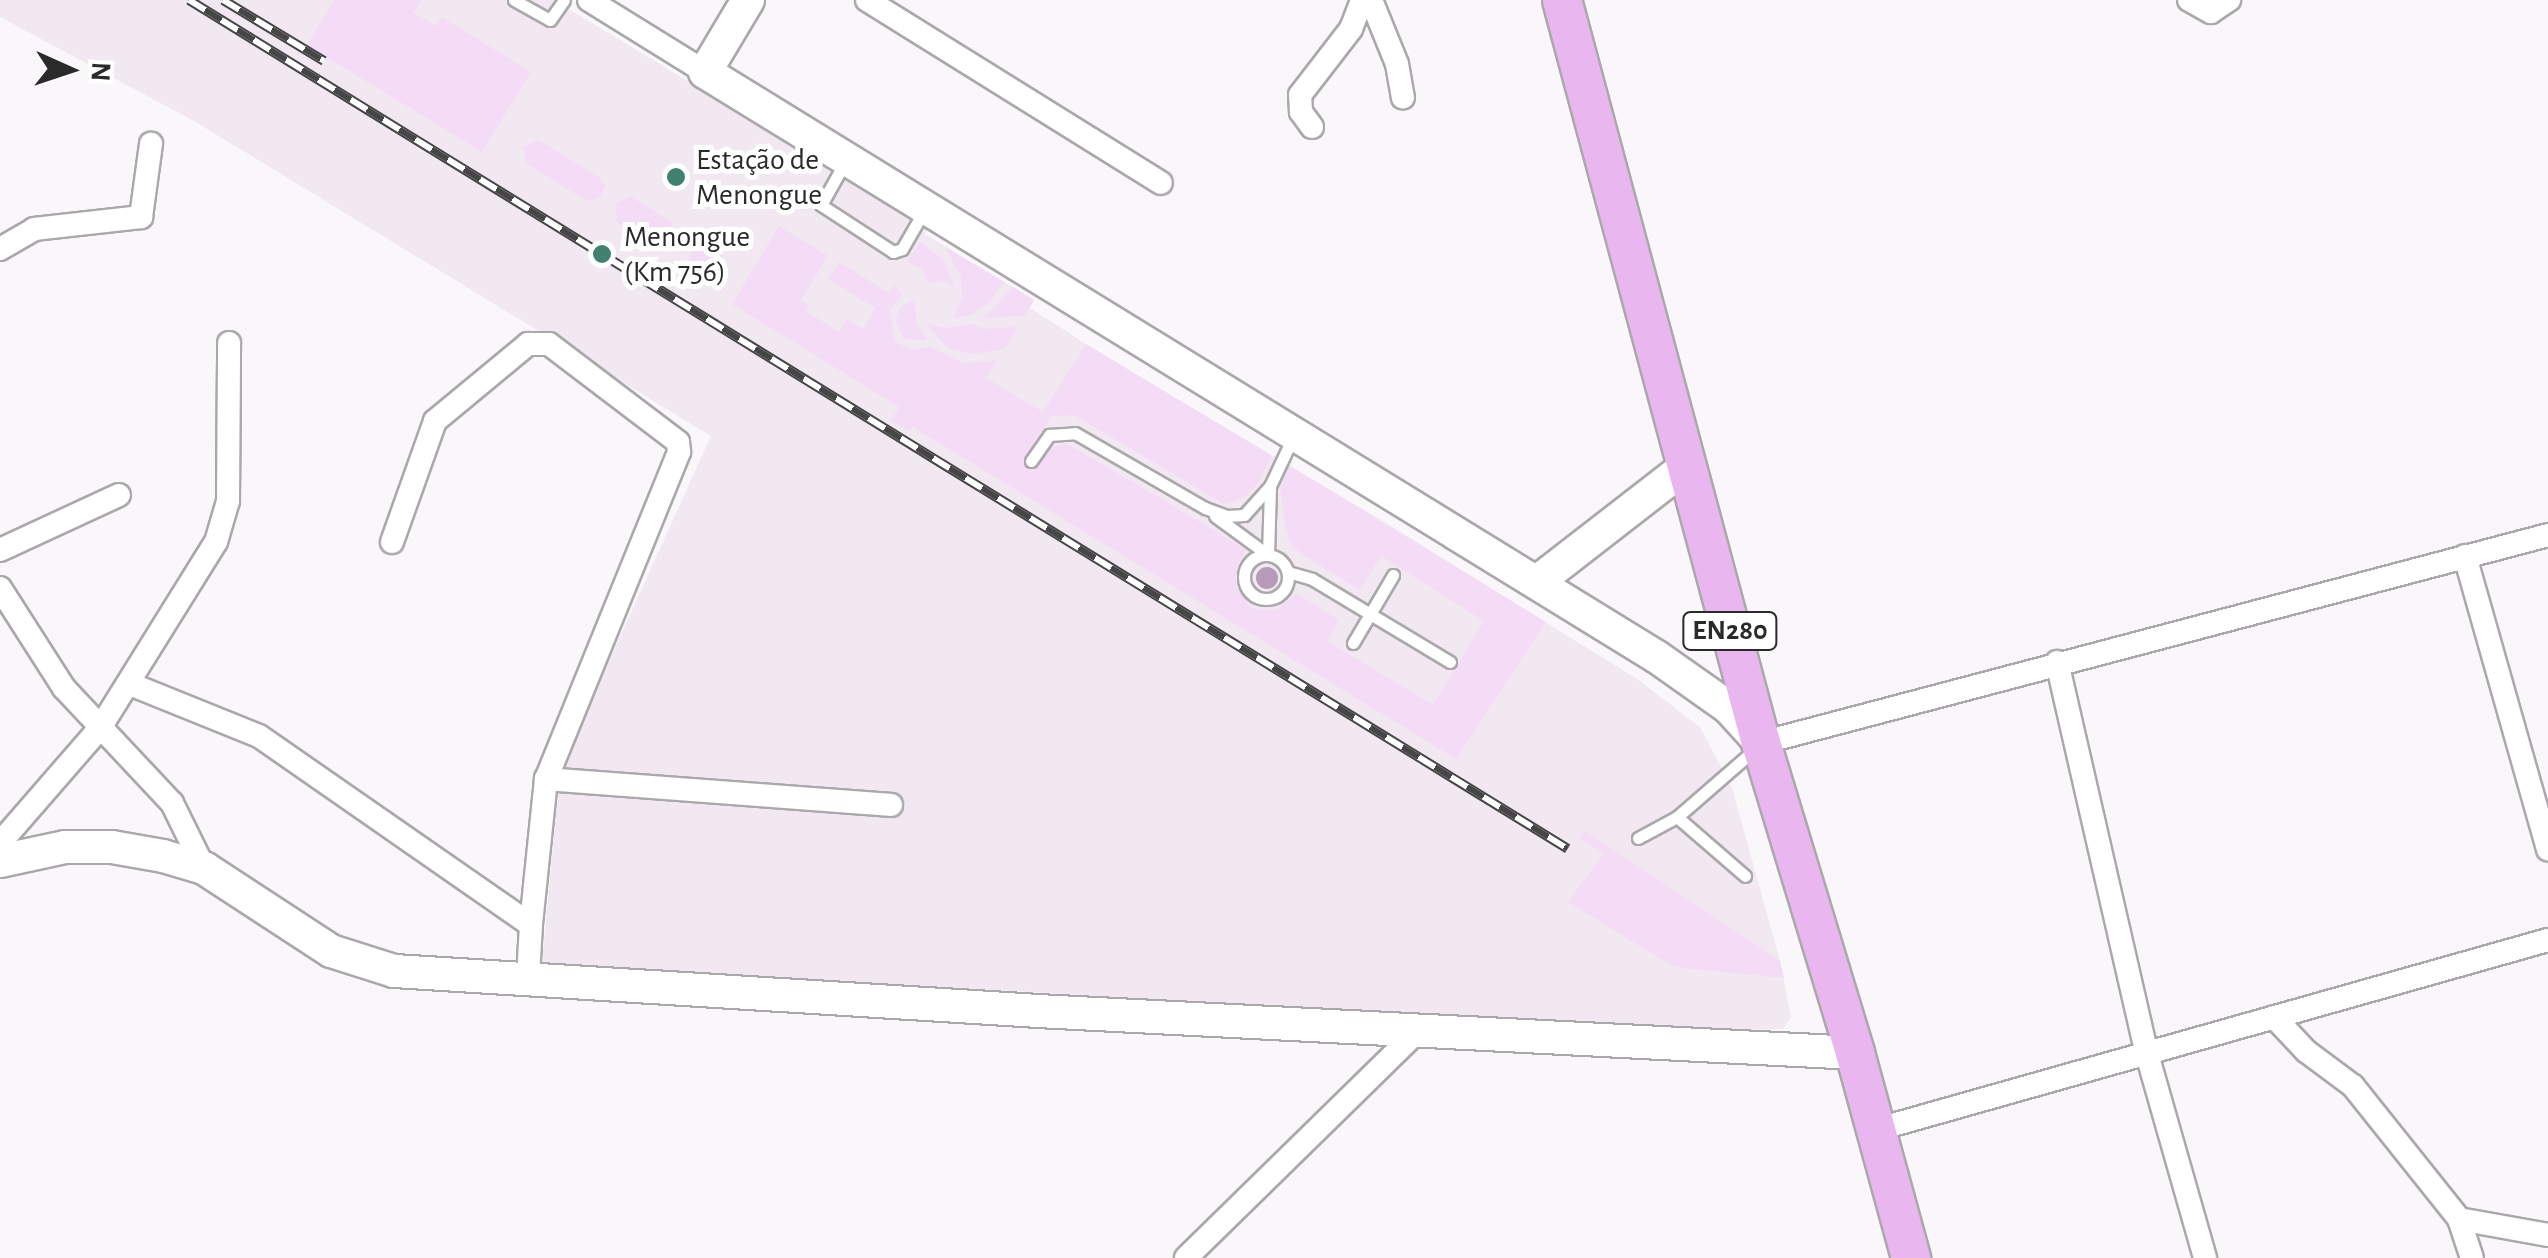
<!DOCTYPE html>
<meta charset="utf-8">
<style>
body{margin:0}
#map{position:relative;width:2548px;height:1258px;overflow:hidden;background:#faf7fb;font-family:"Alegreya Sans",sans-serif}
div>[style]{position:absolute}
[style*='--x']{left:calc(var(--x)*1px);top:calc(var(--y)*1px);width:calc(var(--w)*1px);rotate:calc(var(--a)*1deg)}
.built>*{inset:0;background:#f1e8f2}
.green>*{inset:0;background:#f4dcf6}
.round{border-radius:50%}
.water>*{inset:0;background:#b69bb9}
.roads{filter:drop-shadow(2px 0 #aba8ab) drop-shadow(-2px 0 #aba8ab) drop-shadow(0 2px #aba8ab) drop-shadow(0 -2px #aba8ab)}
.lane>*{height:11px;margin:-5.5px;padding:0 5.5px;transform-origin:5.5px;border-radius:5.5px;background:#fff}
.lane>.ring{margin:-5.5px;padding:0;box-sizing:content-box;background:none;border:11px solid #fff;border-radius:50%}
.street>*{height:22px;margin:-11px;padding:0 11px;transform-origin:11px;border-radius:11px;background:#fff}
.secondary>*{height:32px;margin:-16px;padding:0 16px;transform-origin:16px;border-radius:16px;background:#fff}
.primary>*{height:38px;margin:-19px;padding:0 19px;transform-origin:19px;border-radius:19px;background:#e9b6ef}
.rail>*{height:10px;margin-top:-5px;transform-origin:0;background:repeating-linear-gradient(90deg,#fff 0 19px,#474647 0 38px);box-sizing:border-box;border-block:2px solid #474647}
.dots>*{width:28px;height:28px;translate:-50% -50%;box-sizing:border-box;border:5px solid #fff;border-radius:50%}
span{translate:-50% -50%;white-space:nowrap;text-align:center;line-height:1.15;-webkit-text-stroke:10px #fff;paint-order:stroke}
.shield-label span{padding:2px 8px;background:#fff;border:2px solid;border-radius:8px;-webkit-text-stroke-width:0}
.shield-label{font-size:28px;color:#2b2a2b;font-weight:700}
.poi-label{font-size:30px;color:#2b2a2b}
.left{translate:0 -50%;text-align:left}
.north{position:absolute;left:20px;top:20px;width:100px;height:100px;-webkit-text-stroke:8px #fff;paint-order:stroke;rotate:93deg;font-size:28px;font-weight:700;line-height:40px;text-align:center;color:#2b2a2b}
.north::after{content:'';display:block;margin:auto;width:35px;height:45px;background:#2b2a2b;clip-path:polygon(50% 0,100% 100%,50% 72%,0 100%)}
</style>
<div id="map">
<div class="built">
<i style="clip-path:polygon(0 0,554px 0,929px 227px,925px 234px,1034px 300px,1030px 308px,1100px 353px,1388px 524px,1637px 679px,1700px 727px,1732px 788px,1780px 961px,1791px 1017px,1783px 1029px,1709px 1031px,542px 964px,560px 769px,711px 436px,194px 121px,0 17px)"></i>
</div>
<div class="green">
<i style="clip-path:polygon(334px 0,421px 0,414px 13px,436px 26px,442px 17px,531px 72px,482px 152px,307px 45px)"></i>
<i style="clip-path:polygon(539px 140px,600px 178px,605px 186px,599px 198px,587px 201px,526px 163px,523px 147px)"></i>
<i style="clip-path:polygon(630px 196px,672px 222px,673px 233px,668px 242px,654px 245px,617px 222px,616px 204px)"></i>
<i style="clip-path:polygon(779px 226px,828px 256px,801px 300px,809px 305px,806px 311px,839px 332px,847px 319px,863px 329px,875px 308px,828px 279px,839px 262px,889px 293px,894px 285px,902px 295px,889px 310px,895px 342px,912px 350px,931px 347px,963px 363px,997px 360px,986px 378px,1043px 412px,1086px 344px,1272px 456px,1258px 483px,1244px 498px,1224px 504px,1074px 415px,1051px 417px,1024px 460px,1033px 466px,1048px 449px,1065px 443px,1164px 500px,1246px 550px,1238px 562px,1236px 588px,1252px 608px,1276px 610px,1297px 594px,1339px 620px,1327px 641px,1433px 705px,1484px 621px,1381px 556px,1360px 590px,1303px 555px,1291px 545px,1285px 527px,1280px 488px,1288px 465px,1546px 622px,1456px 759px,913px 427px,909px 431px,891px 421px,899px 407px,732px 304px)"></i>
<i style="clip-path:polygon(920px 242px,945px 261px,954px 288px,944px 280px,928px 283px,922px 269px,907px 262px)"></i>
<i class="round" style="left:689px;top:244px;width:34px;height:34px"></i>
<i style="clip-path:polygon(945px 247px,1004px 282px,990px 302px,971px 315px,954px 318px,962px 297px,961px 277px)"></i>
<i style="clip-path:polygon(1013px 287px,1034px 300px,1025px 316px,984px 318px)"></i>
<i style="clip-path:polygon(915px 299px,916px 322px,927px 340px,904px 339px,896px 322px,900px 307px)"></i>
<i style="clip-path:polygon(925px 323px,945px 328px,971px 324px,988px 329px,1018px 327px,1004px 349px,971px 354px,948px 348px)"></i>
<i style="clip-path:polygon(1585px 831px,1780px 961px,1784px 978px,1674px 967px,1568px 902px,1603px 854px,1580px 838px)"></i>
</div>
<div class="water">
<i class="round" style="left:1256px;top:567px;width:22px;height:22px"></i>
</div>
<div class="roads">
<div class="lane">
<i style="--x:514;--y:0;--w:41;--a:29.1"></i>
<i style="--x:550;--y:20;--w:24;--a:-55"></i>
<i style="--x:845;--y:162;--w:49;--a:119.2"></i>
<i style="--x:821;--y:205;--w:86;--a:33.1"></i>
<i style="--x:893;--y:252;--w:9;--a:-18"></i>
<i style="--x:902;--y:249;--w:46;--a:-60.1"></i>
<i style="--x:1031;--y:461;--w:32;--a:-55"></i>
<i style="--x:1049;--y:435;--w:26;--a:-4"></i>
<i style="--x:1075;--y:433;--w:150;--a:30"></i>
<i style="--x:1205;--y:508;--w:23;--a:20"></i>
<i style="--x:1227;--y:516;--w:17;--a:-3"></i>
<i style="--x:1244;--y:515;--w:39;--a:-48"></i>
<i style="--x:1215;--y:516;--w:66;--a:36.3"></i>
<i style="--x:1268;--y:555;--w:69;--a:-88.3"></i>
<i style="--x:1270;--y:486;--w:56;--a:-64.8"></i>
<i class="ring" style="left:1244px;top:555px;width:33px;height:33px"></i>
<i style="--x:1288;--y:572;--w:25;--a:16"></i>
<i style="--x:1312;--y:579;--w:161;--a:31"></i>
<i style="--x:1353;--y:643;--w:79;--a:-59.5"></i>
<i style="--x:1677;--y:817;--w:102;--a:-41"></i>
<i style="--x:1638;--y:838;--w:44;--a:-28.3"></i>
<i style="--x:1677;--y:817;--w:90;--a:40.9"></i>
</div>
<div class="street">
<i style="--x:589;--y:0;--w:137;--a:31.8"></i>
<i style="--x:867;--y:0;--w:346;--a:31.9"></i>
<i style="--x:1371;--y:0;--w:69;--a:67.9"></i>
<i style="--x:1397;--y:64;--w:34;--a:80"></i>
<i style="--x:2189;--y:0;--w:25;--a:29"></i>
<i style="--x:2211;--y:12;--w:22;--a:-34"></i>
<i style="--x:1312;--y:127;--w:19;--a:-126"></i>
<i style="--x:1301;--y:112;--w:17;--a:-93"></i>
<i style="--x:1300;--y:95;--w:83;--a:-52.3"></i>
<i style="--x:1351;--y:29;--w:31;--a:-69"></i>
<i style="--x:0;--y:249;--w:39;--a:-30"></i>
<i style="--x:34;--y:229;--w:108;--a:-6.4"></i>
<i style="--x:141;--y:217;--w:74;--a:-82.2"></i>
<i style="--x:392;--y:542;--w:128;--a:-70.4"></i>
<i style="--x:435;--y:421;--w:121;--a:-39.6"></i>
<i style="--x:528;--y:344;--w:21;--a:0"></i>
<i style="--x:549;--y:344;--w:162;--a:37.2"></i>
<i style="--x:678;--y:442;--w:10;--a:84"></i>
<i style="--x:679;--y:452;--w:353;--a:112.1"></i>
<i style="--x:546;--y:779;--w:147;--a:95.9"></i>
<i style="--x:0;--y:550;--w:131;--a:-24.8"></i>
<i style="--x:2465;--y:556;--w:305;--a:74.2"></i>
<i style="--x:0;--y:588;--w:119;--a:57.4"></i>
<i style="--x:64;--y:688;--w:158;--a:46.8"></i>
<i style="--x:172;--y:803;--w:72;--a:63.8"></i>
<i style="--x:2057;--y:662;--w:402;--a:77.1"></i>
<i style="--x:2147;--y:1054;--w:212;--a:74.1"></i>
<i style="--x:130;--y:684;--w:139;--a:22"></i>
<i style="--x:259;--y:736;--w:331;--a:34.8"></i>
<i style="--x:531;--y:925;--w:52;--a:93.3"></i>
<i style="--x:1761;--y:743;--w:814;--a:-14.8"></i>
<i style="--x:546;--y:779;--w:346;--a:4.3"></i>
<i style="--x:0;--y:843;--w:152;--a:-49"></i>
<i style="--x:100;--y:728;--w:219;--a:-58.1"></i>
<i style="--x:216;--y:542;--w:43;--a:-73.7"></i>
<i style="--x:228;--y:501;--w:158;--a:-89.6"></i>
<i style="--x:2274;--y:1017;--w:47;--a:46.7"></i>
<i style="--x:2306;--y:1051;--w:59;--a:36.7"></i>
<i style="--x:2353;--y:1086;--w:170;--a:51.4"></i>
<i style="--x:2459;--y:1219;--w:90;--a:10.2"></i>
<i style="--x:1875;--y:1130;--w:699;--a:-15.77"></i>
<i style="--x:2459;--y:1219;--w:41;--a:71.6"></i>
<i style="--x:1186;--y:1258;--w:326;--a:-44.4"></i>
</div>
<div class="secondary">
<i style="--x:748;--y:0;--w:84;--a:120.8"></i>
<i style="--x:705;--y:72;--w:1117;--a:31.57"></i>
<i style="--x:1657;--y:657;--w:87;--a:35.2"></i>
<i style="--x:1728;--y:707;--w:49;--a:47.5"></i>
<i style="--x:1537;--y:582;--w:187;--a:-37.8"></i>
<i style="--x:0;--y:861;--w:66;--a:-12.2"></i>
<i style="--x:65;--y:847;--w:47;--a:0"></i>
<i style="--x:112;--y:847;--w:52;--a:10"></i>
<i style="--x:163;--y:856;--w:43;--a:16.3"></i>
<i style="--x:204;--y:868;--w:152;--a:33.2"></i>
<i style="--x:331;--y:951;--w:66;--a:17.6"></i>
<i style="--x:394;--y:971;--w:645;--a:3.55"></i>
<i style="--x:1038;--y:1011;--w:818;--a:2.94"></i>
</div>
<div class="primary">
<i style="--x:1562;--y:0;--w:769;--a:75.01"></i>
<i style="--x:1761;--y:743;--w:324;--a:73.1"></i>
<i style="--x:1855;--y:1053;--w:213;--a:74.7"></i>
</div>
</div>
<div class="rail">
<i style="--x:189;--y:0;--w:1619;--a:31.62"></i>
<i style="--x:223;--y:0;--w:118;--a:31.1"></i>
</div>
<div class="dots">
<i style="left:676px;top:177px;background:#42816f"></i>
<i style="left:602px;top:254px;background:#42816f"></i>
</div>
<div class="shield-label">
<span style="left:1730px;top:631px">EN280</span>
</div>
<div class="poi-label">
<span class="left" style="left:696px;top:177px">Estação de<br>Menongue</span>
<span class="left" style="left:624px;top:254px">Menongue<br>(Km 756)</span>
</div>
<div class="north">N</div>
</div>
